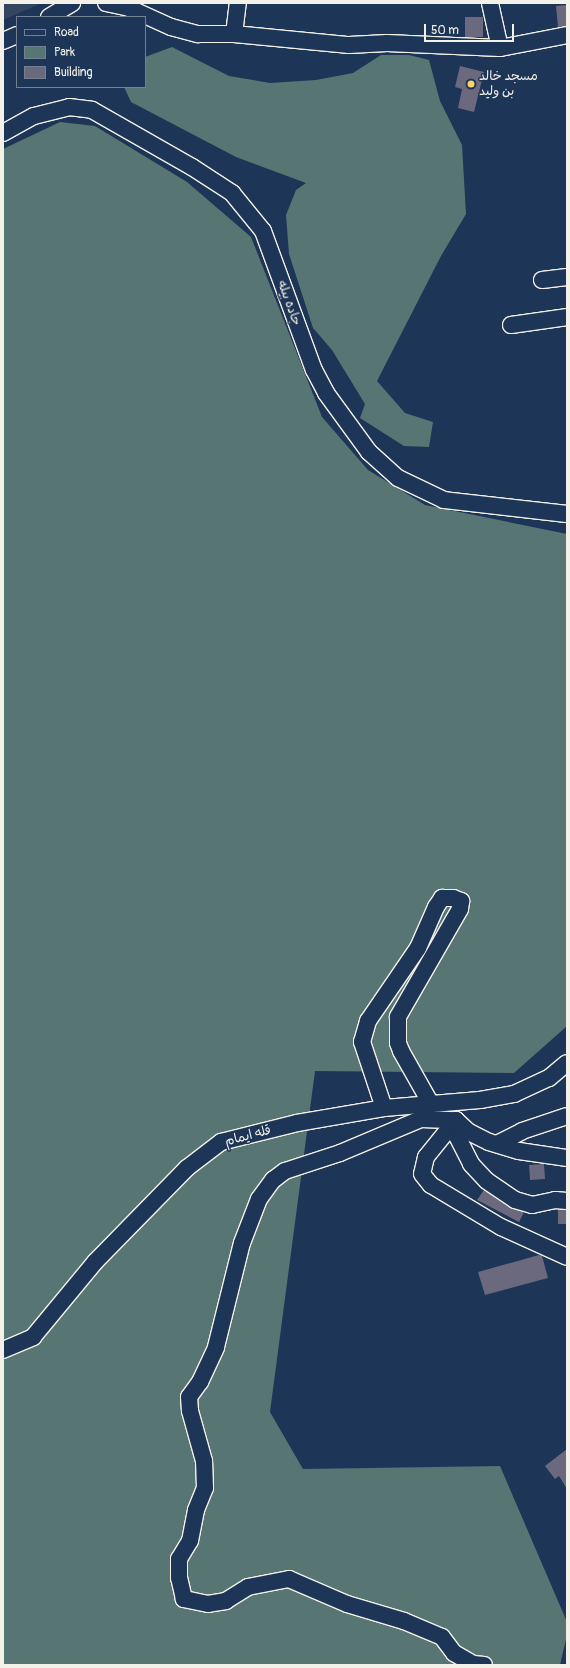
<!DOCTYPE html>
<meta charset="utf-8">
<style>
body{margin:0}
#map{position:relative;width:570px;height:1668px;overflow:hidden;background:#1d3557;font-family:Pangolin,"Playpen Sans Arabic",sans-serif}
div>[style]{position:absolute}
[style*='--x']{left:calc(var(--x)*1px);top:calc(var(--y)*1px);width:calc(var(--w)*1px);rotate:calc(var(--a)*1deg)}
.built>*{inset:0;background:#344562}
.green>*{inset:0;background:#577573}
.building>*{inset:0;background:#6a697d;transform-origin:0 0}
.roads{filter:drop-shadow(1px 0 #f4f1e8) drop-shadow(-1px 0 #f4f1e8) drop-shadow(0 1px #f4f1e8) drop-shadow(0 -1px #f4f1e8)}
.minor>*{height:16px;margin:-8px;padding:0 8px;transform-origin:8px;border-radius:8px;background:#1d3557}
.dots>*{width:11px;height:11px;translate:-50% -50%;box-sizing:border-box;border:2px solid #1d3557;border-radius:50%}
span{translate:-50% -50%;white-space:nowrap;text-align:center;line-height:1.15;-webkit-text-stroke:3px #1d3557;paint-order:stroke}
.poi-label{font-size:13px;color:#f4f1e8}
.left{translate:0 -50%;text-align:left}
.street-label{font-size:13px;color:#f4f1e8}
.frame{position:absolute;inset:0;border:4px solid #f4f1e8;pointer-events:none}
.legend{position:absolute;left:16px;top:16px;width:130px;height:72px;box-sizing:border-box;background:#1d3557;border:1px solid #738091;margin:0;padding:5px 7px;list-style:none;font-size:12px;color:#f4f1e8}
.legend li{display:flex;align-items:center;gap:8px;height:20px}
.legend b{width:20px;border:1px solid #738091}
.scale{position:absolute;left:424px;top:24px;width:90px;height:18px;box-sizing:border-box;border:2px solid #f4f1e8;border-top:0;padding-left:5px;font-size:12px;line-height:14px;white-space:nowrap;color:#f4f1e8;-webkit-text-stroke:3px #1d3557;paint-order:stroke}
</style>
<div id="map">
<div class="built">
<i style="clip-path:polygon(3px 3px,42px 3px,3px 20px)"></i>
</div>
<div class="green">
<i style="clip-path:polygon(172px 47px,229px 76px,270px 83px,316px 80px,353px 73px,381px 55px,409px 55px,429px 60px,440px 101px,462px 145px,466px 214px,441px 256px,377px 381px,405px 413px,433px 422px,429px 447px,404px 446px,360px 418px,365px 404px,332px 350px,313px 328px,289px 254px,286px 215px,296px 190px,306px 183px,236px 157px,131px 102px,124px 87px,145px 87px,145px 57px)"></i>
<i style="clip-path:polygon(60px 122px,95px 126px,187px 182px,251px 237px,322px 417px,368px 470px,425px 505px,567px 534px,567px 1026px,514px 1073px,315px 1071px,270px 1412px,303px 1469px,500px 1466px,567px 1622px,567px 1635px,560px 1665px,3px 1665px,3px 149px)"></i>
</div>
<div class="building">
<i style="clip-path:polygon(567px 5px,567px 26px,558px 27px,556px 6px)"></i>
<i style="left:465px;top:17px;width:18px;height:20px"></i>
<i style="clip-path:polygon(460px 66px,484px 72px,474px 112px,458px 108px,462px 89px,455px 87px)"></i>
<i style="left:544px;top:1164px;width:15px;height:15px;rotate:86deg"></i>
<i style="clip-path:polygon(484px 1190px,510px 1208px,524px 1212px,519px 1222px,477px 1200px)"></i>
<i style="left:558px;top:1210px;width:9px;height:14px"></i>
<i style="clip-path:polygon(539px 1255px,542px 1256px,548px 1278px,485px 1295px,478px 1272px)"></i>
<i style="clip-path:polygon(567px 1449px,567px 1489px,559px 1476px,555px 1479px,545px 1466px)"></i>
</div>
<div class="roads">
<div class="minor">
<i style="--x:106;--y:3;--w:24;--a:12"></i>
<i style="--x:129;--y:8;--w:46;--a:24.3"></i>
<i style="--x:171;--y:27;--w:28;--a:15"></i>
<i style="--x:198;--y:34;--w:36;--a:0"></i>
<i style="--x:234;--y:34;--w:116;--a:5.5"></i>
<i style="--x:349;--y:45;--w:38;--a:-3"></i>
<i style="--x:387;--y:43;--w:113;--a:2.5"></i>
<i style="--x:500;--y:48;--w:68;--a:-11"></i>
<i style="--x:490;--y:3;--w:46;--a:77.5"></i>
<i style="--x:49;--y:17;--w:27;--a:-31"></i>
<i style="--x:234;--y:34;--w:31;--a:-83"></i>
<i style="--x:3;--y:41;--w:15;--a:-23"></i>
<i style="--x:3;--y:133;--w:35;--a:-29"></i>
<i style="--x:34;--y:116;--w:36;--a:-14"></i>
<i style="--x:69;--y:107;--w:23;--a:7"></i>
<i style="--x:92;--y:110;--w:115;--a:29.7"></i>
<i style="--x:192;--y:167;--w:48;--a:33"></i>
<i style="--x:232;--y:193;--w:49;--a:50.8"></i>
<i style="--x:263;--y:231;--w:148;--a:69.9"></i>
<i style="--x:314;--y:370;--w:26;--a:62"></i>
<i style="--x:326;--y:393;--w:73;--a:53.9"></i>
<i style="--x:369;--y:452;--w:39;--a:42"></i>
<i style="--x:398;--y:478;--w:51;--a:25.6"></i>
<i style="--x:444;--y:500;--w:124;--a:6.5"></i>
<i style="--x:542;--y:280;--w:25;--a:-7"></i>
<i style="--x:511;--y:325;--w:57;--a:-8.1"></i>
<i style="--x:384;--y:1108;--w:70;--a:-108.4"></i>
<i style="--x:362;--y:1042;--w:22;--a:-74"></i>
<i style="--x:368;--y:1021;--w:88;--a:-55.6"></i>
<i style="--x:418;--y:948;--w:45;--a:-66.3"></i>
<i style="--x:436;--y:907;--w:11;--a:-56"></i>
<i style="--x:442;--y:898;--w:11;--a:0"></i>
<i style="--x:453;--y:898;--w:9;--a:21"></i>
<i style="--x:461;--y:901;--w:8;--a:97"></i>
<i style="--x:460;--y:909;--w:125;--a:119.9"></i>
<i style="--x:398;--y:1017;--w:26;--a:90"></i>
<i style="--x:398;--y:1043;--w:9;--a:69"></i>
<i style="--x:401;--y:1051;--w:61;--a:60.5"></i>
<i style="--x:456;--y:1120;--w:48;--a:129"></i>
<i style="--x:426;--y:1157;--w:17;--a:103"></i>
<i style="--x:422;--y:1174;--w:14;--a:51"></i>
<i style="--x:431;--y:1185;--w:82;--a:31"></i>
<i style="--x:501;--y:1227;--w:72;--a:24.4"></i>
<i style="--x:456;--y:1120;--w:16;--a:86"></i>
<i style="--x:457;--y:1136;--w:31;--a:63"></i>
<i style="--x:471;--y:1164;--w:23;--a:47"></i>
<i style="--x:487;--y:1181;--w:34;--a:34"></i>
<i style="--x:515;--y:1200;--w:18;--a:16"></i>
<i style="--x:532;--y:1205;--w:24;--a:-12"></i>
<i style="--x:555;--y:1200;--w:12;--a:5"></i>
<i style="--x:497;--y:1144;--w:28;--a:-27"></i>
<i style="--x:522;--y:1131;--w:47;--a:-18.4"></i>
<i style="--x:3;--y:1350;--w:33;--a:-23"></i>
<i style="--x:33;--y:1337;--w:97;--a:-50.4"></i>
<i style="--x:95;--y:1262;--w:132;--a:-45.6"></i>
<i style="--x:187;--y:1168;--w:43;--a:-37.4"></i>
<i style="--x:221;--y:1142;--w:78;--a:-14"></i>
<i style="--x:297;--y:1123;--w:88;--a:-9.8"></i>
<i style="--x:384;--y:1108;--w:96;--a:-4.8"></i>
<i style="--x:480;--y:1100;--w:35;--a:-10"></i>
<i style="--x:514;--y:1094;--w:38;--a:-25"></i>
<i style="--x:549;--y:1078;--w:23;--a:-40"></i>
<i style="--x:484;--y:1665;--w:11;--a:-175"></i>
<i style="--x:473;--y:1664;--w:22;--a:-150"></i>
<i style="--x:454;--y:1653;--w:20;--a:-127"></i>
<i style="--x:442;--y:1637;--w:41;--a:-157.2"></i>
<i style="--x:404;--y:1621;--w:59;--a:-163.4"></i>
<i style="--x:347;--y:1604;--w:63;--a:-156.7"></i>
<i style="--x:289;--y:1579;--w:42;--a:169"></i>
<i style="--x:248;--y:1587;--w:26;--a:148"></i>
<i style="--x:226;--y:1601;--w:18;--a:171"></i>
<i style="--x:208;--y:1604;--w:25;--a:-168"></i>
<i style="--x:184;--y:1599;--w:22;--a:-103"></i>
<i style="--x:179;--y:1578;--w:19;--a:-90"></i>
<i style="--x:179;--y:1559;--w:21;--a:-59"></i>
<i style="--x:190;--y:1541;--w:32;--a:-79"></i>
<i style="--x:196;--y:1510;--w:24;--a:-68"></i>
<i style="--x:205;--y:1488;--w:27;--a:-92"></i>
<i style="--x:204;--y:1461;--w:52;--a:-105.6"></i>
<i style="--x:190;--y:1411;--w:14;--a:-94"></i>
<i style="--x:189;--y:1397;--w:19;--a:-54"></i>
<i style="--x:200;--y:1382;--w:38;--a:-65"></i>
<i style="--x:216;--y:1347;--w:107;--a:-76"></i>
<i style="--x:242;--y:1243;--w:47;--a:-68.9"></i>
<i style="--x:259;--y:1199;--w:24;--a:-54"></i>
<i style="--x:273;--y:1180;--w:15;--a:-37"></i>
<i style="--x:285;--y:1171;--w:58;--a:-18.1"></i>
<i style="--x:340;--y:1153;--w:88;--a:-22.8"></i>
<i style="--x:421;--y:1119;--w:35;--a:2"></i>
<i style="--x:456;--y:1120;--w:18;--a:43"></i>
<i style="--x:469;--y:1132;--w:22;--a:27"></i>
<i style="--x:489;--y:1142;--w:31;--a:17"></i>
<i style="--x:519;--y:1151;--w:49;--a:8.3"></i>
</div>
</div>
<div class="dots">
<i style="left:471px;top:84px;background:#ffd166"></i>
</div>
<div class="poi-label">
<span class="left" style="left:479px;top:84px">مسجد خالد<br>بن ولید</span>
</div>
<div class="street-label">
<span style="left:289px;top:303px;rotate:70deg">جاده بیله</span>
<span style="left:248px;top:1136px;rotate:-15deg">قله ایمام</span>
</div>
<div class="frame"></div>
<ul class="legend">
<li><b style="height:5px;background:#1d3557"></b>Road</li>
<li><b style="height:11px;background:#577573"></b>Park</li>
<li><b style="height:11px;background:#6a697d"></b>Building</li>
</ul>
<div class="scale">50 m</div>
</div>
